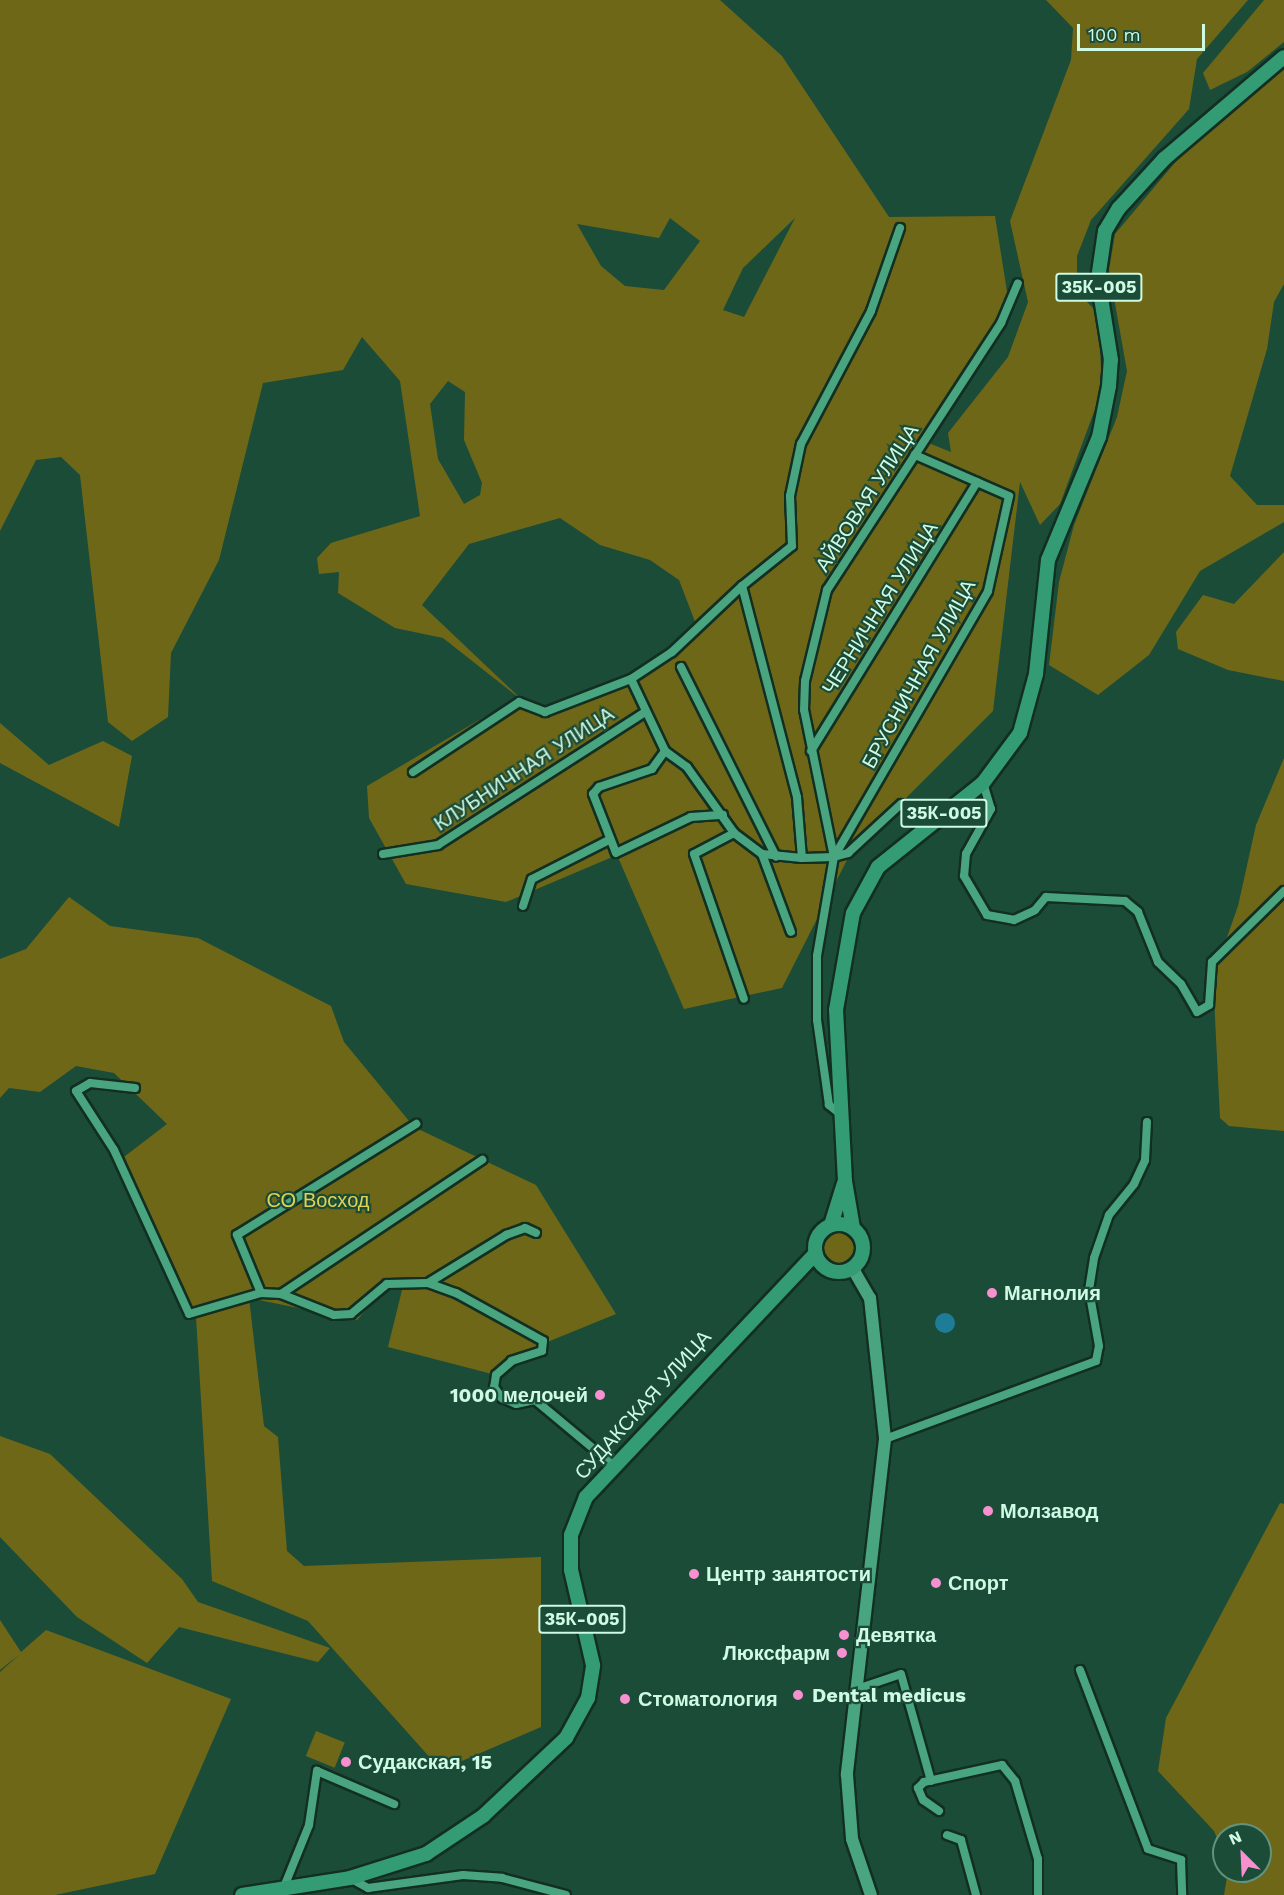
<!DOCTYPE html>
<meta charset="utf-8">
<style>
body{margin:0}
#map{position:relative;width:1284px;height:1895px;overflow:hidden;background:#1b4c38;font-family:"Work Sans",sans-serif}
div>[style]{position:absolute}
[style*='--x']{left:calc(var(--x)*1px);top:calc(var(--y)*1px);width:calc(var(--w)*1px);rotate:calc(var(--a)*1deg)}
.green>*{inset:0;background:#6f6718;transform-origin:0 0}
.round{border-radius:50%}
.water>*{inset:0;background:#1d7c98}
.roads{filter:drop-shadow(2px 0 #122f22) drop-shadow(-2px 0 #122f22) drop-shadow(0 2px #122f22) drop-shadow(0 -2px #122f22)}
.street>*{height:8px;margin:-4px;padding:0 4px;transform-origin:4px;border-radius:4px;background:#48a57f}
.secondary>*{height:12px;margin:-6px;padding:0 6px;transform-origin:6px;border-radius:6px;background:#48a57f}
.primary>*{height:14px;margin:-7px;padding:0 7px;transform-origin:7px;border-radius:7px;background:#349c74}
.primary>.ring{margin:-7px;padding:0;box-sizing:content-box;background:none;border:14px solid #349c74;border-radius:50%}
.dots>*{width:16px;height:16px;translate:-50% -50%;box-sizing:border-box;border:3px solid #1b4c38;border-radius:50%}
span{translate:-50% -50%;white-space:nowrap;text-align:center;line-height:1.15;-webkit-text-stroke:4.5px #1b4c38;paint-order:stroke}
.shield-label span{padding:2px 4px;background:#1b4c38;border:2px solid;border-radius:4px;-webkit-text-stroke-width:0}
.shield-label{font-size:18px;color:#cffae4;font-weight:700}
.street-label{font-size:20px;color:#cffae4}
.park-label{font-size:20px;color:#e0d252}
.poi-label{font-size:20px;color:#cffae4;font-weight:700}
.left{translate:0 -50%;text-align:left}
.right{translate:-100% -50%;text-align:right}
.north{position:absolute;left:1212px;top:1823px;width:60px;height:60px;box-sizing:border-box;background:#1b4c38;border:2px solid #63927d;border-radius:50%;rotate:336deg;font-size:16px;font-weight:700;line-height:24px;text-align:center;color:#cffae4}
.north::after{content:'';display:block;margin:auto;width:21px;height:27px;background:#f690cf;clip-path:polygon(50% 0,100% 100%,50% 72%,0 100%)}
.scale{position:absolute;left:1077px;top:24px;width:128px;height:27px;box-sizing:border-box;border:3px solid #cffae4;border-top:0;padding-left:8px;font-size:18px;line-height:21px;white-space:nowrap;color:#cffae4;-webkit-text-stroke:4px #1b4c38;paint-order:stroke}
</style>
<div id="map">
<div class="green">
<i style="clip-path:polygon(evenodd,0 0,720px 0,782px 56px,889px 217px,995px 216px,1009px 304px,921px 440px,951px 452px,948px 433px,1008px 357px,1028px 302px,1010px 221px,1071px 60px,1073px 28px,1046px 0,1248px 0,1197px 59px,1189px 109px,1091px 220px,1077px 256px,1077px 292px,1095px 310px,1099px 325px,1102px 390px,1060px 504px,1040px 525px,1020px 482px,993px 711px,850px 854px,782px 988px,684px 1009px,617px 855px,506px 902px,406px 884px,369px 818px,367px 786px,518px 697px,443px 638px,395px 628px,338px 593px,339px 572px,319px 574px,317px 558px,331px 543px,420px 516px,400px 381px,362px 337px,343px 370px,263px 383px,219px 560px,171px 653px,168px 717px,132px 741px,108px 722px,80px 475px,61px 457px,36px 460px,0 531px,0 0,670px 218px,700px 241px,664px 290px,625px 286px,601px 266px,577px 224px,659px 238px,670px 218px,0 0,795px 218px,744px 317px,723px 310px,743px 268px,795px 218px,0 0,448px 381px,465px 392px,464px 440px,482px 483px,480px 495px,464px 504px,438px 459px,430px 404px,448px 381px,0 0,560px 518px,600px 545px,650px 560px,679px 580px,699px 632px,639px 677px,550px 714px,519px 697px,422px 605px,469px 544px,560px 518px)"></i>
<i style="clip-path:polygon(1264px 0,1284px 0,1284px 42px,1247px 72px,1210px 90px,1203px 73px)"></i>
<i style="clip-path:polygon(1284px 66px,1284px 284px,1274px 302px,1267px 349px,1230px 476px,1257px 505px,1284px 505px,1284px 522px,1200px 571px,1149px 655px,1098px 695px,1049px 665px,1059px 582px,1074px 525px,1117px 417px,1127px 371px,1109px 270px,1115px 234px,1178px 159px)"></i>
<i style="clip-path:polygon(1284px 552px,1284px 681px,1228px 670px,1178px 649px,1176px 632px,1203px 595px,1234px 604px)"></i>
<i style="clip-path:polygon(0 723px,49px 765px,103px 741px,132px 756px,119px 827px,0 763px)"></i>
<i style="clip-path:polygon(1284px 758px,1284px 1131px,1229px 1126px,1220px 1118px,1213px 977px,1238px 906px,1256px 825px)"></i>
<i style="clip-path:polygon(69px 897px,110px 926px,198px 938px,331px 1006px,344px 1042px,414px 1127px,536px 1185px,616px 1314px,513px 1356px,492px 1374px,388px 1347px,403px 1286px,387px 1286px,357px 1320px,249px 1298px,264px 1426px,278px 1437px,287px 1551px,304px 1566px,541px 1557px,541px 1727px,441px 1770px,308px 1621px,212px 1581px,196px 1317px,116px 1163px,167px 1124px,114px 1073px,76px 1066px,40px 1092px,9px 1088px,0 1098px,0 959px,26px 949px)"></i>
<i class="round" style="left:823px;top:1232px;width:32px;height:32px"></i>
<i style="clip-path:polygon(0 1436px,50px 1454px,182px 1579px,198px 1602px,330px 1648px,318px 1662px,179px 1627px,147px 1663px,77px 1617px,0 1537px)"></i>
<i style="clip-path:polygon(1280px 1503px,1284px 1504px,1284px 1895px,1224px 1895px,1228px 1871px,1260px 1871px,1260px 1835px,1224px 1835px,1224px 1854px,1214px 1831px,1158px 1771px,1166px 1718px)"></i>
<i style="clip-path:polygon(0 1620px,21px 1652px,46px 1630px,231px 1699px,155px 1874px,55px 1895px,0 1895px,0 1672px,20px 1654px,0 1670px)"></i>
<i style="left:316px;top:1731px;width:31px;height:27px;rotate:22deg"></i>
</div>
<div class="water">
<i class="round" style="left:935px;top:1313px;width:20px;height:20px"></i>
</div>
<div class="roads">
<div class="street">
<i style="--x:681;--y:667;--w:212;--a:63.4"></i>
<i style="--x:631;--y:679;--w:80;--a:64.7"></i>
<i style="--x:665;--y:751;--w:27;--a:36"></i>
<i style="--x:687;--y:767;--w:81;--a:54.5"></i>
<i style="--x:734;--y:833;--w:35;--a:37"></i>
<i style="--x:762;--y:854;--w:40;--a:5.7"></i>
<i style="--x:665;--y:751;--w:22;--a:126"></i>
<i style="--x:652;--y:769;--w:56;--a:161.2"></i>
<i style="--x:599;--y:787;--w:9;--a:131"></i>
<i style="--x:593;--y:794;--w:63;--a:68.7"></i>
<i style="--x:616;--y:853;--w:83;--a:-25.6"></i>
<i style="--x:691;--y:817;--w:32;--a:-4"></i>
<i style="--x:811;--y:751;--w:316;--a:-58.3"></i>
<i style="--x:413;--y:772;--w:127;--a:-33.4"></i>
<i style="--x:519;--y:702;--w:28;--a:21"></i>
<i style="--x:545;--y:712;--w:92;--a:-21"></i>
<i style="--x:631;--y:679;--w:49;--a:-33.4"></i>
<i style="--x:672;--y:652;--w:96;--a:-43.3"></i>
<i style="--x:983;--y:783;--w:27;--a:73"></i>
<i style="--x:991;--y:809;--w:51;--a:119.1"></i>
<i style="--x:966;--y:854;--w:22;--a:95"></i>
<i style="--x:964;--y:876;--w:45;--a:59.5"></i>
<i style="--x:987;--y:915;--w:27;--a:10"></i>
<i style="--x:1014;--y:920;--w:23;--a:-25"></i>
<i style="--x:1035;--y:910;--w:17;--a:-50"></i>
<i style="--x:1046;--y:897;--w:79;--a:2.9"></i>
<i style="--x:1125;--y:901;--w:17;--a:40"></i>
<i style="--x:1138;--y:912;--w:54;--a:68.2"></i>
<i style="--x:1158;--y:962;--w:32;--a:44"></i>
<i style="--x:1181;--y:984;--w:32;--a:60"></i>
<i style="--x:1197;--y:1012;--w:14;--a:-30"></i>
<i style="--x:1209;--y:1005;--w:43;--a:-86"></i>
<i style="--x:1212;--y:962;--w:101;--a:-44.6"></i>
<i style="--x:734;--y:833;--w:45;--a:152.3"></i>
<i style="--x:694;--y:854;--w:153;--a:71"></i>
<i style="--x:383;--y:854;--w:56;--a:-9.3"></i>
<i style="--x:438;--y:845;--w:246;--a:-32.7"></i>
<i style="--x:762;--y:854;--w:83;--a:69.6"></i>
<i style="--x:834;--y:857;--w:150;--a:-101.5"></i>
<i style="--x:804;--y:710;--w:29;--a:-88"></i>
<i style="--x:805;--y:681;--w:94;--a:-76.4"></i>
<i style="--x:827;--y:590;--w:319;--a:-56.9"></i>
<i style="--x:1001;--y:323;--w:43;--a:-67"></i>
<i style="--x:834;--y:857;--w:307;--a:-59.9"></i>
<i style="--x:988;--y:591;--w:97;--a:-77.5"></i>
<i style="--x:1009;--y:496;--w:103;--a:-156.4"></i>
<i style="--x:834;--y:857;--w:15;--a:-16"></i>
<i style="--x:848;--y:853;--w:72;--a:-42.8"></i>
<i style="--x:523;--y:906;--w:28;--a:-72"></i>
<i style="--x:532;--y:879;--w:86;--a:-26.9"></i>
<i style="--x:135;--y:1088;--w:45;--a:-173.7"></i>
<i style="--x:90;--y:1083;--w:16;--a:150"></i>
<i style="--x:76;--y:1091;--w:70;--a:57.2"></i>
<i style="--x:114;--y:1150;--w:180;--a:65.4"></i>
<i style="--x:189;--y:1314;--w:75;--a:-16.3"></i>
<i style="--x:261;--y:1293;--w:20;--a:3"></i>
<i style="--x:281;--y:1294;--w:57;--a:21.6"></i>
<i style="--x:334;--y:1315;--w:17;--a:-3"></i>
<i style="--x:351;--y:1314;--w:47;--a:-39.8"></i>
<i style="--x:387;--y:1284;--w:41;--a:-1.4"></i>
<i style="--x:428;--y:1283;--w:30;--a:20"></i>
<i style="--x:456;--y:1293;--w:99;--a:28.9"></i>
<i style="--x:543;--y:1341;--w:10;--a:96"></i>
<i style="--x:542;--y:1351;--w:32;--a:162"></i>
<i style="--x:512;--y:1361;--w:21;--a:139"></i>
<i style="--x:496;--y:1375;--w:12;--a:99"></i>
<i style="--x:494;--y:1387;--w:14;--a:54"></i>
<i style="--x:502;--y:1398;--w:15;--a:23"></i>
<i style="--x:516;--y:1404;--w:19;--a:-12"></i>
<i style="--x:535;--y:1400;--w:102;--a:39.8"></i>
<i style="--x:843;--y:1116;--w:18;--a:-142"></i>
<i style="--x:829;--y:1105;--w:86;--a:-98"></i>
<i style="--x:817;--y:1020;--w:64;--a:-90"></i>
<i style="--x:817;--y:956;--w:100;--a:-80.3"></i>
<i style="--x:834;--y:857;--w:32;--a:178"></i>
<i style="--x:802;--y:858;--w:61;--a:-94.7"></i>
<i style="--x:797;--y:797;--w:218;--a:-104.6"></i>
<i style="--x:742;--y:586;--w:64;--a:-38.7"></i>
<i style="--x:792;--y:546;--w:50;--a:-92.3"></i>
<i style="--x:790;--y:496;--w:53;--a:-78.1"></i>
<i style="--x:801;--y:444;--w:150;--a:-62.2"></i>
<i style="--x:871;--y:311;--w:88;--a:-70.7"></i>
<i style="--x:428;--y:1283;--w:92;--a:-31.6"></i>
<i style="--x:506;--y:1235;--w:20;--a:-20"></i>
<i style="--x:525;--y:1228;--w:12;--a:24"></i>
<i style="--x:261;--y:1293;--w:63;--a:-112.5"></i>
<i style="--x:237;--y:1235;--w:211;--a:-31.8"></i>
<i style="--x:281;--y:1294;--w:242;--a:-33.7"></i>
<i style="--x:885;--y:1439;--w:225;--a:-20.3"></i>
<i style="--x:1096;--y:1361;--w:15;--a:-79"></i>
<i style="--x:1099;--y:1346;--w:57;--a:-100.1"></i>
<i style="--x:1089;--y:1290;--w:32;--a:-81"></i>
<i style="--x:1094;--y:1258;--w:46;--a:-70.8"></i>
<i style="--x:1109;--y:1215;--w:40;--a:-51"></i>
<i style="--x:1134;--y:1184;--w:26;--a:-65"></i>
<i style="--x:1145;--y:1160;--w:38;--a:-87"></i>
<i style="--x:1080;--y:1670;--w:191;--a:69.2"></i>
<i style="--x:1148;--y:1849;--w:35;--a:18"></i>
<i style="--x:1181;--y:1860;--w:35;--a:88"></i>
<i style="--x:857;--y:1689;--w:46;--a:-18.8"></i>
<i style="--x:901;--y:1674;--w:111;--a:74.3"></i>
<i style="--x:939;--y:1811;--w:19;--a:-145"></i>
<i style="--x:923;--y:1800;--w:13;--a:-113"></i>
<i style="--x:918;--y:1788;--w:8;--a:-45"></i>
<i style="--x:924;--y:1782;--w:80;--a:-12.3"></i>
<i style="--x:1002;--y:1765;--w:21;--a:51"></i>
<i style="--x:1015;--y:1781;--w:81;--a:73.6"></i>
<i style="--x:1038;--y:1859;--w:36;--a:90"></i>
<i style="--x:947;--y:1835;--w:15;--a:20"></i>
<i style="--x:961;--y:1840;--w:57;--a:74.7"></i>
<i style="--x:350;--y:1878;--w:21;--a:29"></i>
<i style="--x:368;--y:1888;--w:96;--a:-7.8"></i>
<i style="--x:463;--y:1875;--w:39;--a:4"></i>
<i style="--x:502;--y:1878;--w:66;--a:14.9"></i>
<i style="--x:284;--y:1887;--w:67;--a:-68"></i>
<i style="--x:309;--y:1825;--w:55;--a:-81.6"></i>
<i style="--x:317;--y:1771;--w:84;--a:23.2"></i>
</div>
<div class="secondary">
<i style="--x:853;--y:1269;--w:34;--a:60"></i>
<i style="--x:870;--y:1298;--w:142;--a:83.9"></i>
<i style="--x:885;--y:1439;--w:338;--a:96.5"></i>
<i style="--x:847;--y:1775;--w:64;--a:85.5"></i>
<i style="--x:852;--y:1839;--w:59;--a:71.3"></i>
</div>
<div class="primary">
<i class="ring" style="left:815px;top:1224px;width:34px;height:34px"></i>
<i style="--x:831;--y:1225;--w:44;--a:-72.8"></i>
<i style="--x:853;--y:1228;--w:48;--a:-99.7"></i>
<i style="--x:845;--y:1181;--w:171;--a:-93"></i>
<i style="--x:836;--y:1010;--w:98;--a:-80.1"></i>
<i style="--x:853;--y:913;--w:52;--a:-61.5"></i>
<i style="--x:878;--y:867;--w:134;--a:-38.7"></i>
<i style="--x:983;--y:783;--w:62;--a:-53.5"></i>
<i style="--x:1020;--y:733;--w:61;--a:-74.8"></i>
<i style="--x:1036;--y:674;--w:115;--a:-84"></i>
<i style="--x:1048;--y:560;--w:133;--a:-67.5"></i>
<i style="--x:1099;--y:437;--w:52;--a:-78.9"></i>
<i style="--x:1109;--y:386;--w:26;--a:-86"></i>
<i style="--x:1111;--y:360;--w:82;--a:-99.1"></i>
<i style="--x:1098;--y:279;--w:49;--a:-81.7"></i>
<i style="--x:1105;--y:231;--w:27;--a:-59"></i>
<i style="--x:1119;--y:208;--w:67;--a:-47.4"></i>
<i style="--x:1164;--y:159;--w:157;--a:-40.4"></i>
<i style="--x:242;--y:1895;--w:109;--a:-8.9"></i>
<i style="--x:350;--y:1878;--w:80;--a:-17.5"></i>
<i style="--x:426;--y:1854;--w:69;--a:-33.7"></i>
<i style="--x:483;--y:1816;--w:114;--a:-43.2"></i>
<i style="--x:566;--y:1738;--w:46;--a:-61.2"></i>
<i style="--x:588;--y:1698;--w:33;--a:-81"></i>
<i style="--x:593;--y:1665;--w:98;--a:-103"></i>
<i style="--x:571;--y:1570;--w:35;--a:-90"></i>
<i style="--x:571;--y:1535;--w:41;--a:-68.5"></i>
<i style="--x:586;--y:1497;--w:334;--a:-46.7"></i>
</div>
</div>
<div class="dots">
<i style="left:992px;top:1293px;background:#f690cf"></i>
<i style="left:600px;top:1395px;background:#f690cf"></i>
<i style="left:988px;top:1511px;background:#f690cf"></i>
<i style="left:694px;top:1574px;background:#f690cf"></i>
<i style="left:936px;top:1583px;background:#f690cf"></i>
<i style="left:844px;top:1635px;background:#f690cf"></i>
<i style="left:842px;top:1653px;background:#f690cf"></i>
<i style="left:798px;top:1695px;background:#f690cf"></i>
<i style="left:625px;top:1699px;background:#f690cf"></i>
<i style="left:346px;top:1762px;background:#f690cf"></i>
</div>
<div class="shield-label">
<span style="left:1099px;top:287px">35К-005</span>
<span style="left:944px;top:813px">35К-005</span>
<span style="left:582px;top:1619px">35К-005</span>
</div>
<div class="street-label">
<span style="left:867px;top:498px;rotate:-57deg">АЙВОВАЯ УЛИЦА</span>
<span style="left:880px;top:608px;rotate:-58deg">ЧЕРНИЧНАЯ УЛИЦА</span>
<span style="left:919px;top:674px;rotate:-61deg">БРУСНИЧНАЯ УЛИЦА</span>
<span style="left:524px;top:769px;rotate:-33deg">КЛУБНИЧНАЯ УЛИЦА</span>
<span style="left:643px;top:1405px;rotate:-48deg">СУДАКСКАЯ УЛИЦА</span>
</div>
<div class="park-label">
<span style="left:318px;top:1200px">СО Восход</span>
</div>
<div class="poi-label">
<span class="left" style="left:1004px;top:1293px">Магнолия</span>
<span class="right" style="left:588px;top:1395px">1000 мелочей</span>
<span class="left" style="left:1000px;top:1511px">Молзавод</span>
<span class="left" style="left:706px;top:1574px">Центр занятости</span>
<span class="left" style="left:948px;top:1583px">Спорт</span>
<span class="left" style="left:856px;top:1635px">Девятка</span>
<span class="right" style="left:830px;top:1653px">Люксфарм</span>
<span class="left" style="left:812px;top:1695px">Dental medicus</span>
<span class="left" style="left:638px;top:1699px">Стоматология</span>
<span class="left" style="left:358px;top:1762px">Судакская, 15</span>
</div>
<div class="north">N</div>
<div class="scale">100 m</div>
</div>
